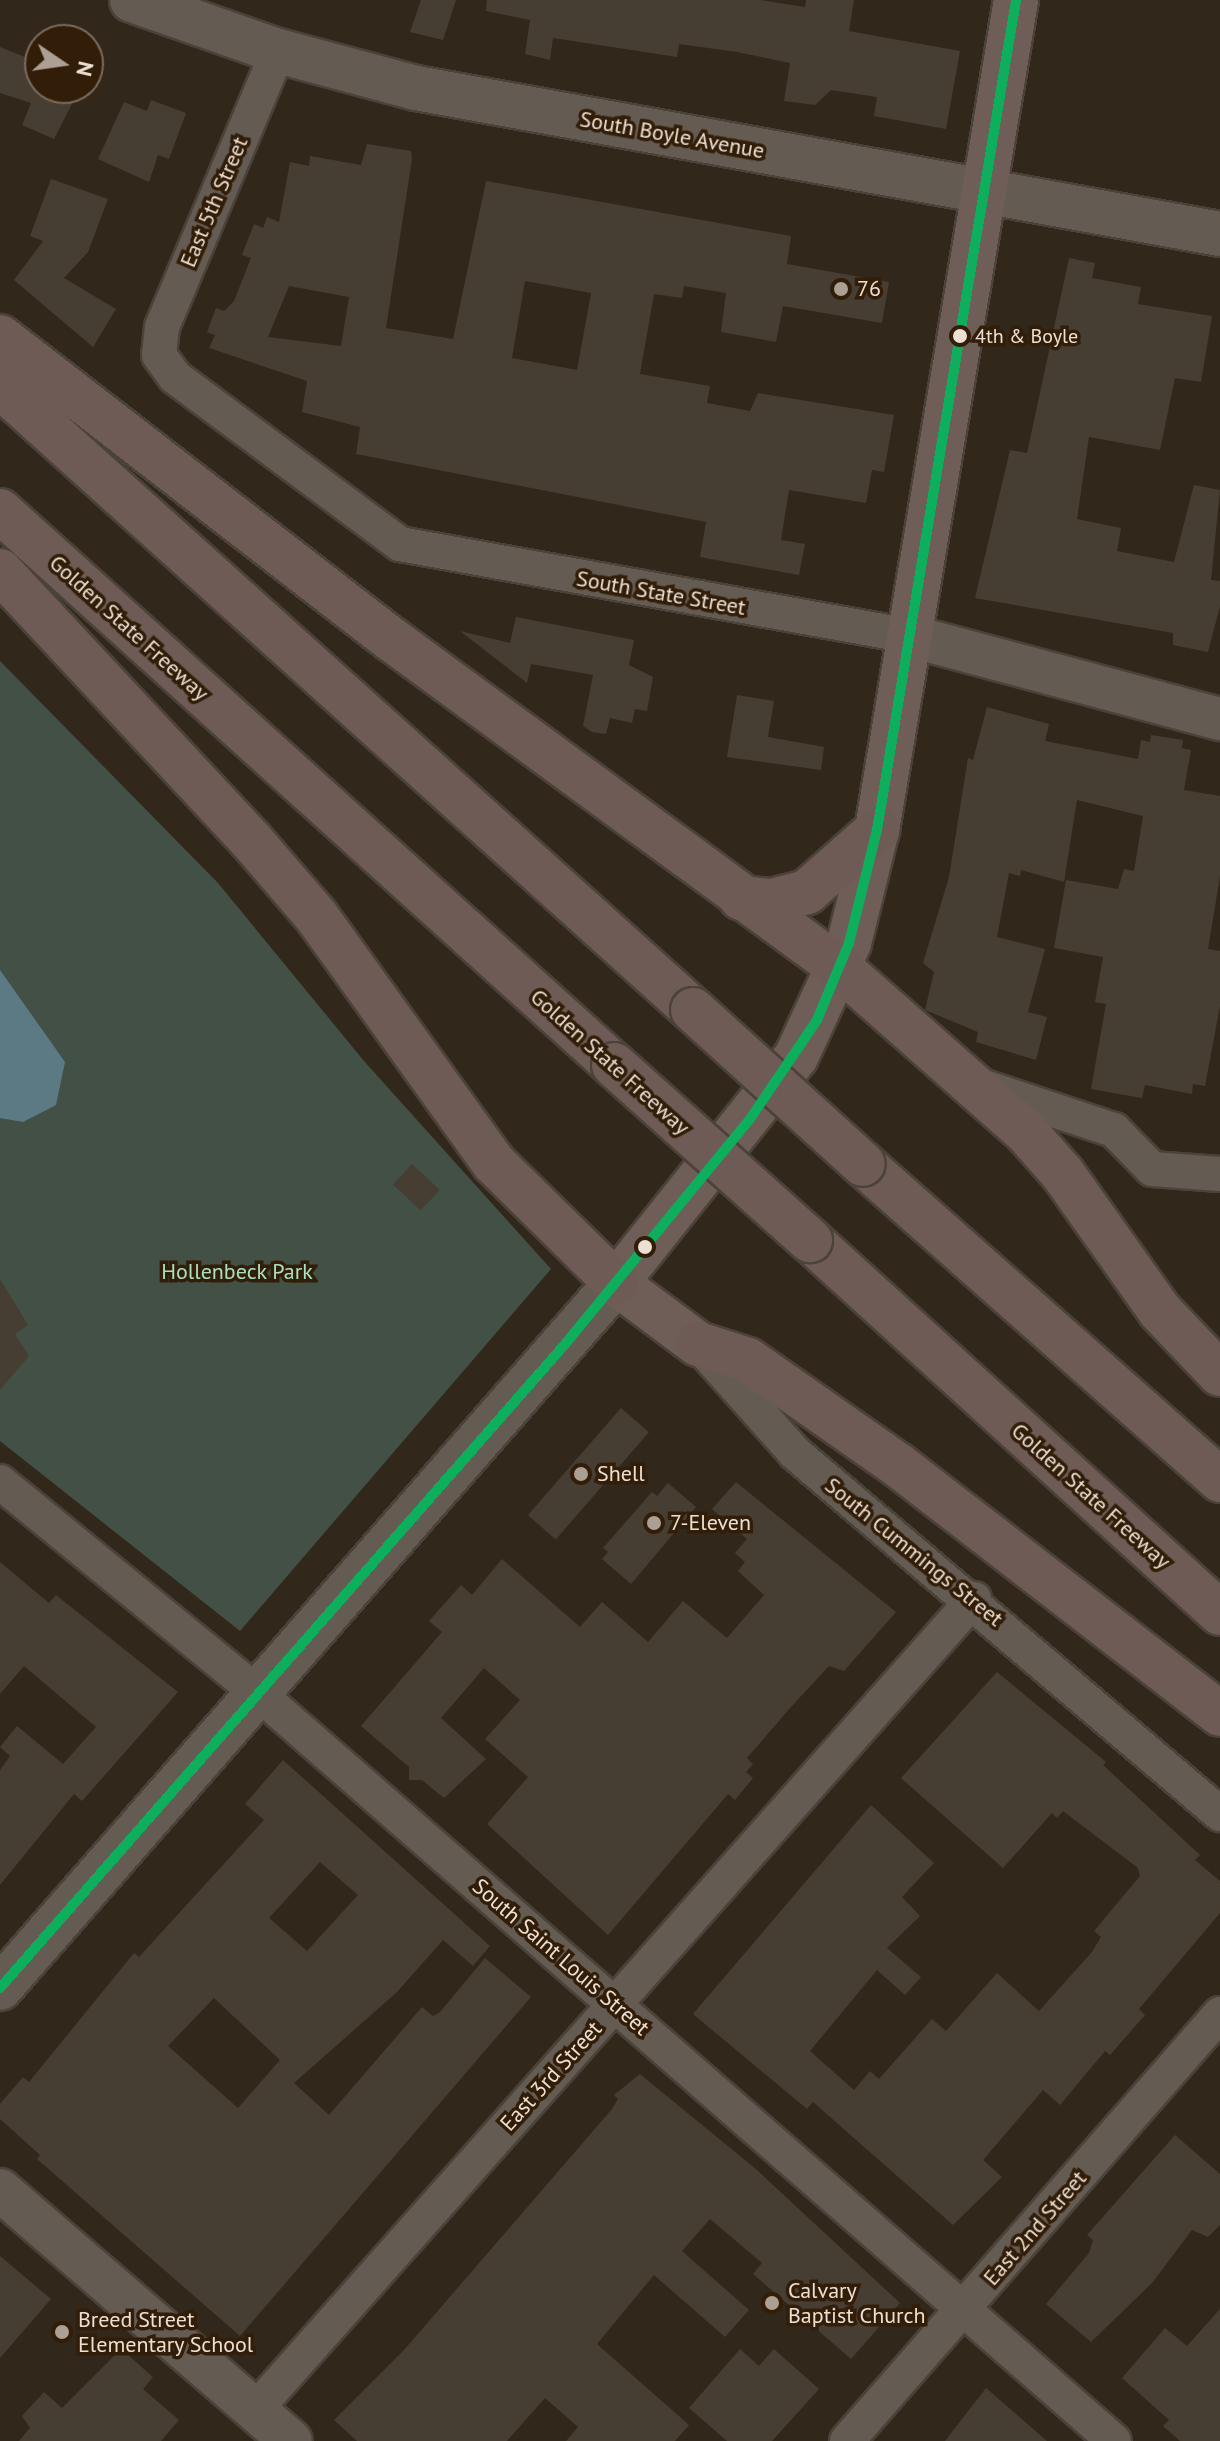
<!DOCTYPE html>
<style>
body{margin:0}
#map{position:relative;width:1220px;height:2441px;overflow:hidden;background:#32271b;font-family:"PT Sans",sans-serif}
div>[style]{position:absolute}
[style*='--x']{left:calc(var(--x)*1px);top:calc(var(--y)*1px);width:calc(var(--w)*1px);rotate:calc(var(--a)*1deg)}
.green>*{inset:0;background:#425045}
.water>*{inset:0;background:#5b7a84}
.building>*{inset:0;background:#473e33;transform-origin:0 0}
.roads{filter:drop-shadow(2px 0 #4b4239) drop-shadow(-2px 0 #4b4239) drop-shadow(0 2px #4b4239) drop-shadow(0 -2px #4b4239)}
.minor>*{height:34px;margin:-17px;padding:0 17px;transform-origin:17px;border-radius:17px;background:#645c53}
.tertiary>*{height:42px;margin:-21px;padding:0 21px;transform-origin:21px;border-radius:21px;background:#645c53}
.secondary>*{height:44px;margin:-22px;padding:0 22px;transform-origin:22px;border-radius:22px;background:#645c53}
.primary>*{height:44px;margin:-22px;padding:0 22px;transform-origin:22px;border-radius:22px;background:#6e5e57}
.motorway>*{height:44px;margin:-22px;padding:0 22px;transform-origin:22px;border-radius:22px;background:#6e5b56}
.bridges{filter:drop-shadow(2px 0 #4b4239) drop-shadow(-2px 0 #4b4239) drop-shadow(0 2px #4b4239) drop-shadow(0 -2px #4b4239)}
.motorway-bridge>*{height:44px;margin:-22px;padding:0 22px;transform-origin:22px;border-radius:22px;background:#6e5b56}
.bus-1>*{height:10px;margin:-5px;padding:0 5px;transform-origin:5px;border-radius:5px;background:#0daf5c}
.dots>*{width:22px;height:22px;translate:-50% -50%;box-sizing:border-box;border:4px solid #311d08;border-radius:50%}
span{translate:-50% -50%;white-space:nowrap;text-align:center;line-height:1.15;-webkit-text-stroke:7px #311d08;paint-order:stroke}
.bus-label{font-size:20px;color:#ede0d3}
.left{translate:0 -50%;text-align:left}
.street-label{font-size:22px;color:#ede0d3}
.poi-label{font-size:22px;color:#ede0d3}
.park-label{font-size:22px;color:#a8e1c1}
.north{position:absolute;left:24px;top:24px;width:80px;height:80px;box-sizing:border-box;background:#311d08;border:2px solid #7c6b59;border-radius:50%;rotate:103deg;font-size:22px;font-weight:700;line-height:32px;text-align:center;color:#ede0d3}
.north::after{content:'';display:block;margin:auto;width:28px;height:36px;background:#ac9f93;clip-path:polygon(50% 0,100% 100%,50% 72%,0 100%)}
</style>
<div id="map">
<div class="green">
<i style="clip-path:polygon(0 661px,218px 883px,364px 1061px,551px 1269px,240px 1631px,0 1441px)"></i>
</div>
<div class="water">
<i style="clip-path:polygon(0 970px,65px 1062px,56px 1105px,23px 1122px,0 1118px)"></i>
</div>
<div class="building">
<i style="clip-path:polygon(421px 0,456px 0,443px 40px,410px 32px)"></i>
<i style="clip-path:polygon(487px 0,760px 0,805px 7px,806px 0,854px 0,849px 31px,960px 51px,946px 129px,874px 116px,877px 97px,831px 90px,815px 105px,784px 101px,790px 63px,737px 52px,679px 44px,677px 57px,553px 38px,550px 60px,525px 54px,530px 20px,486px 11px)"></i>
<i style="clip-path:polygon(0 47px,40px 63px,40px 88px,80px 88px,54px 139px,22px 125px,31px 103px,0 93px)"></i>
<i style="clip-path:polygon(151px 100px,186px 113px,169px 159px,158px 155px,149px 182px,98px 159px,124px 102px,147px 111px)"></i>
<i style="clip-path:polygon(evenodd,367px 144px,411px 151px,412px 159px,386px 328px,453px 339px,486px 181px,791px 236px,787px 264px,889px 282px,882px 323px,783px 306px,776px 342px,721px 332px,726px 293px,684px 286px,682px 298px,654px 294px,640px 374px,710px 386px,707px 403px,750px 411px,758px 393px,894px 415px,884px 472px,872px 470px,866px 503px,789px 490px,781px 540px,805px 544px,799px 575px,700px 557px,706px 522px,356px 454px,360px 427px,302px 412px,307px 381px,209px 348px,215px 335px,207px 332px,216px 308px,224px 311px,234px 301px,251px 258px,242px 255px,254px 224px,263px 228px,267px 217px,279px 222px,290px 162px,309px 166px,310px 156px,361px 165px,367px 144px,525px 281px,591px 293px,577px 370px,512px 358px,525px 281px,367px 144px,289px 286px,349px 297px,341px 346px,268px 337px,289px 286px)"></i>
<i style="clip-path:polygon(51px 179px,108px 199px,88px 252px,64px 278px,116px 309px,93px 347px,14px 280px,43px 241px,30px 236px)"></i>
<i style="clip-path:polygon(1069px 258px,1095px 263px,1092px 278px,1141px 287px,1138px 304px,1212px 316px,1201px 382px,1175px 378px,1160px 450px,1089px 437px,1077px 519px,1121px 528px,1117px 551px,1174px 562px,1194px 485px,1220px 490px,1211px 580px,1220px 581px,1220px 606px,1208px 652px,1173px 645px,1173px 633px,975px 598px,1010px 450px,1027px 453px)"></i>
<i style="clip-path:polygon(516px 617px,634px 640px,629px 665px,653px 677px,647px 711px,635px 709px,632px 723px,610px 718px,606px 734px,592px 732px,583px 726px,593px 675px,531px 664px,527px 683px,460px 631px,510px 643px)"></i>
<i style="clip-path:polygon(737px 695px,774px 701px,768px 737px,824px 747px,821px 770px,727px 757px)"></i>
<i style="clip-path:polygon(987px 707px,1049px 724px,1045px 741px,1138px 759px,1141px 740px,1150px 742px,1151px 735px,1183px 740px,1182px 748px,1191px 750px,1184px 790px,1220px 796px,1220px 876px,1208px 949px,1220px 951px,1220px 1006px,1205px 1086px,1193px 1084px,1192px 1094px,1145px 1085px,1142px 1098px,1091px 1089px,1106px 1004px,1095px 1002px,1103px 957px,1054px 948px,1066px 880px,1118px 889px,1124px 869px,1134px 871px,1143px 816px,1077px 800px,1064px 882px,1021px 870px,1020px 876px,1009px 873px,997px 937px,1045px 949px,1028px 1012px,1047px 1017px,1036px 1060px,976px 1042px,978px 1032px,925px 1010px,934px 972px,923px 963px,949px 877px,968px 758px,973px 760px)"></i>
<i style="left:412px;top:1164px;width:38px;height:28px;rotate:43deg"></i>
<i style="clip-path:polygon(0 1279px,28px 1325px,15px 1334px,29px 1356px,0 1390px)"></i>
<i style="left:621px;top:1408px;width:37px;height:142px;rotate:41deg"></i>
<i style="clip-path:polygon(736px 1482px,896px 1612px,844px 1671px,829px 1666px,790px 1708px,747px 1758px,753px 1764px,746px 1772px,753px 1778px,735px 1800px,728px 1794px,608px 1935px,487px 1824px,528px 1777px,485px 1739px,520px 1700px,484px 1668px,441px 1718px,486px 1759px,444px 1798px,422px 1780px,409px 1780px,409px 1767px,361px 1726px,442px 1632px,429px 1621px,461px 1585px,472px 1595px,502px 1559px,580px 1627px,602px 1602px,648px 1642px,683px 1601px,727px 1638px,764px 1595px,738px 1571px,745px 1562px,735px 1553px,747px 1539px,712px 1509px)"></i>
<i style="clip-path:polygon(668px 1483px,696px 1507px,631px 1584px,602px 1559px,608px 1552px,603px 1548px,652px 1492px,657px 1496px)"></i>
<i style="clip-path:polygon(0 1562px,49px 1603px,56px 1595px,178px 1692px,82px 1801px,74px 1794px,0 1885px,0 1770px,10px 1756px,0 1747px,17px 1726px,63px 1764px,96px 1727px,24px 1666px,0 1694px)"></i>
<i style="clip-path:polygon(997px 1672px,1106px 1762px,1103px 1765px,1200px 1855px,1195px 1860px,1220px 1881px,1220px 1913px,1139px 2009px,1145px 2015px,1110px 2055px,1105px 2051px,1060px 2105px,1043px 2090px,983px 2160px,1002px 2177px,953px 2225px,813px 2102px,807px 2109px,693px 2014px,871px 1805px,934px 1863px,902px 1897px,920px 1916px,887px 1948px,921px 1977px,905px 1995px,877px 1970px,810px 2051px,854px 2090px,870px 2071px,879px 2079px,932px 2019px,946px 2031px,997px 1973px,1039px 2011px,1092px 1952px,1101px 1937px,1094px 1931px,1140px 1876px,1138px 1868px,1063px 1811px,1057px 1818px,1052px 1813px,1003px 1868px,901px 1778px)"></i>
<i style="clip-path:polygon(evenodd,283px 1760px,490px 1946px,473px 1966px,443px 1940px,397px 1992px,294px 2083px,329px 2115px,422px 2007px,433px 2016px,440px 2012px,485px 1958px,531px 1997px,240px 2336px,37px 2159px,40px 2155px,0 2119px,0 2104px,23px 2077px,29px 2082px,134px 1953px,139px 1957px,264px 1820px,245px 1804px,283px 1760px,320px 1862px,358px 1895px,307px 1951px,269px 1918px,320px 1862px,283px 1760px,214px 1998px,280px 2060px,238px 2108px,168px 2046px,214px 1998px)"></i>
<i style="clip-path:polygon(640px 2074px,757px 2170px,900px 2303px,851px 2359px,753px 2274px,762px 2263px,710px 2219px,682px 2251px,749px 2310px,725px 2337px,654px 2275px,597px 2344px,689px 2425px,675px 2441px,566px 2441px,578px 2427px,545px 2398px,507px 2441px,357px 2441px,334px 2420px,404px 2350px,612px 2109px,618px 2099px,614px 2095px)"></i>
<i style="clip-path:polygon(1175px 2135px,1220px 2174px,1220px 2225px,1208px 2237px,1192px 2230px,1152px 2283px,1091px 2342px,1046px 2304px,1089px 2253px,1093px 2240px,1087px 2235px)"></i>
<i style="clip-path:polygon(0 2256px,51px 2299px,0 2358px)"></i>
<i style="clip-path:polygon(1220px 2309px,1220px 2441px,1180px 2441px,1163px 2426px,1169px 2420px,1122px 2378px,1165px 2328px,1187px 2346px)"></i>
<i style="clip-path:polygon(121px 2349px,153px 2377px,143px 2389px,179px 2420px,161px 2441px,19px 2441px,30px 2428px,22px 2416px,44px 2392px,62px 2408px)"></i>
<i style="clip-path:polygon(740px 2349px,759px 2366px,774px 2349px,819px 2389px,772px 2441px,727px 2441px,689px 2408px)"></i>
<i style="clip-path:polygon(986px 2388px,1047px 2441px,945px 2441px)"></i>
</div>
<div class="roads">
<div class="minor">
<i style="--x:278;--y:51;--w:299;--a:112.8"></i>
<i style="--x:162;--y:327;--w:28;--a:96"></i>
<i style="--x:159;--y:355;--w:27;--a:54"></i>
<i style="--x:175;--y:377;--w:280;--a:36.6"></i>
<i style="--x:400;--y:544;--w:518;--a:10.23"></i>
<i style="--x:984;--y:1087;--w:137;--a:18.3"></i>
<i style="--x:1114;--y:1130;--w:54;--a:45.7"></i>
<i style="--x:1152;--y:1169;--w:68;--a:4.2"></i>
<i style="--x:698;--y:1344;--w:146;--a:48.3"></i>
<i style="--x:795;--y:1453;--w:558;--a:40.34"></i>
<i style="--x:0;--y:1482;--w:335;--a:39.3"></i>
<i style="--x:259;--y:1694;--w:1135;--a:41.14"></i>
<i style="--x:255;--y:2410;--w:1084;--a:-48.44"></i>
<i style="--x:847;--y:2441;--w:567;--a:-48.86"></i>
</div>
<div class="tertiary">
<i style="--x:910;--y:636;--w:321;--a:15"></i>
<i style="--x:0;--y:2190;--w:384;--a:40.8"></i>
</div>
<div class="secondary">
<i style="--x:132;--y:0;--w:155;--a:19.3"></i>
<i style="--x:278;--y:51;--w:143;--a:15"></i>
<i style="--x:416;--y:88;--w:817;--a:10.29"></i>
<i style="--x:0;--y:1988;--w:936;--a:-48.85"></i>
</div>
<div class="primary">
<i style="--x:698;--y:1344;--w:102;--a:-143.4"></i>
<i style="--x:616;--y:1283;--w:289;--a:-51.5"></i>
<i style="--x:796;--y:1057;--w:126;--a:-65.1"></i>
<i style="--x:849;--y:943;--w:116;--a:-76.1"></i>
<i style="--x:877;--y:830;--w:842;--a:-80.49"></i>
</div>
<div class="motorway">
<i style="--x:0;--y:337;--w:494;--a:37.7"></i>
<i style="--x:391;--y:639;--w:557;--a:36.23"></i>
<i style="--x:840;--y:968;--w:247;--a:41.4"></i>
<i style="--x:1025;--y:1131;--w:57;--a:48.5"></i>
<i style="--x:1063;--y:1174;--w:168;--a:54.7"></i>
<i style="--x:1160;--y:1311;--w:87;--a:46.4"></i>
<i style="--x:0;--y:386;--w:933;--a:42"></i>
<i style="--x:0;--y:511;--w:827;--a:42.06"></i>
<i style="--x:0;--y:571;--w:368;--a:47"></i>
<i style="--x:251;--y:840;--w:101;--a:49.4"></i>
<i style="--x:317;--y:917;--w:303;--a:54.3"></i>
<i style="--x:494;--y:1163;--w:171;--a:44.5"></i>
<i style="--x:741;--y:898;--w:30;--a:6"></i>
<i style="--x:771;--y:901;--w:37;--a:-14"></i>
<i style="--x:807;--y:892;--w:94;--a:-41.5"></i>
<i style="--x:863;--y:1164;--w:477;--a:41.5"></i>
<i style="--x:810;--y:1240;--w:554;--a:42.29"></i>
<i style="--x:698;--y:1344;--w:52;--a:17.7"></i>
<i style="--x:748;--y:1360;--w:183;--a:35"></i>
<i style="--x:898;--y:1465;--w:407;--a:37.7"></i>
</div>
</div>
<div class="bridges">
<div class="motorway-bridge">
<i style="--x:693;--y:1010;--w:229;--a:42.2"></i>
<i style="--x:614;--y:1065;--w:263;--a:41.8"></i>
</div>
</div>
<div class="bus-1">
<i style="--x:0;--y:1988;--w:858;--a:-48.73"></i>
<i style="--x:566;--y:1343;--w:290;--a:-50.6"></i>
<i style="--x:750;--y:1119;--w:120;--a:-55.9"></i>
<i style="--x:817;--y:1020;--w:83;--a:-67.4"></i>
<i style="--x:849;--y:943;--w:116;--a:-76.1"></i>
<i style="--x:877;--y:830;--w:842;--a:-80.49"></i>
</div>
<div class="dots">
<i style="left:841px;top:289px;background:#ac9f93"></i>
<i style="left:960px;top:336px;background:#ede0d3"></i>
<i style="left:645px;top:1247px;background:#ede0d3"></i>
<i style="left:581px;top:1474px;background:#ac9f93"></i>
<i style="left:654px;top:1523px;background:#ac9f93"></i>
<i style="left:772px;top:2303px;background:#ac9f93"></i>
<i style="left:62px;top:2332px;background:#ac9f93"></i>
</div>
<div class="bus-label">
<span class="left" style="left:975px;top:336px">4th &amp; Boyle</span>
</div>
<div class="street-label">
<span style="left:672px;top:135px;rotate:10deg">South Boyle Avenue</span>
<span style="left:214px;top:202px;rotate:-67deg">East 5th Street</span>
<span style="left:661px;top:593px;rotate:10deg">South State Street</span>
<span style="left:129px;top:628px;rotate:42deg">Golden State Freeway</span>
<span style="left:610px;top:1062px;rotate:42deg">Golden State Freeway</span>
<span style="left:1091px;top:1496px;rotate:42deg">Golden State Freeway</span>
<span style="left:914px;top:1552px;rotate:39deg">South Cummings Street</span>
<span style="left:561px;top:1957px;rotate:41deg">South Saint Louis Street</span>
<span style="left:551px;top:2076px;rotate:-48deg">East 3rd Street</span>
<span style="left:1035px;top:2228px;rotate:-49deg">East 2nd Street</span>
</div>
<div class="poi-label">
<span class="left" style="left:857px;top:289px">76</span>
<span class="left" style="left:597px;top:1474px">Shell</span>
<span class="left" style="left:670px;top:1523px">7-Eleven</span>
<span class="left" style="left:788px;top:2303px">Calvary<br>Baptist Church</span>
<span class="left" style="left:78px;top:2332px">Breed Street<br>Elementary School</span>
</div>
<div class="park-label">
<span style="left:237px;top:1272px">Hollenbeck Park</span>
</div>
<div class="north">N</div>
</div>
